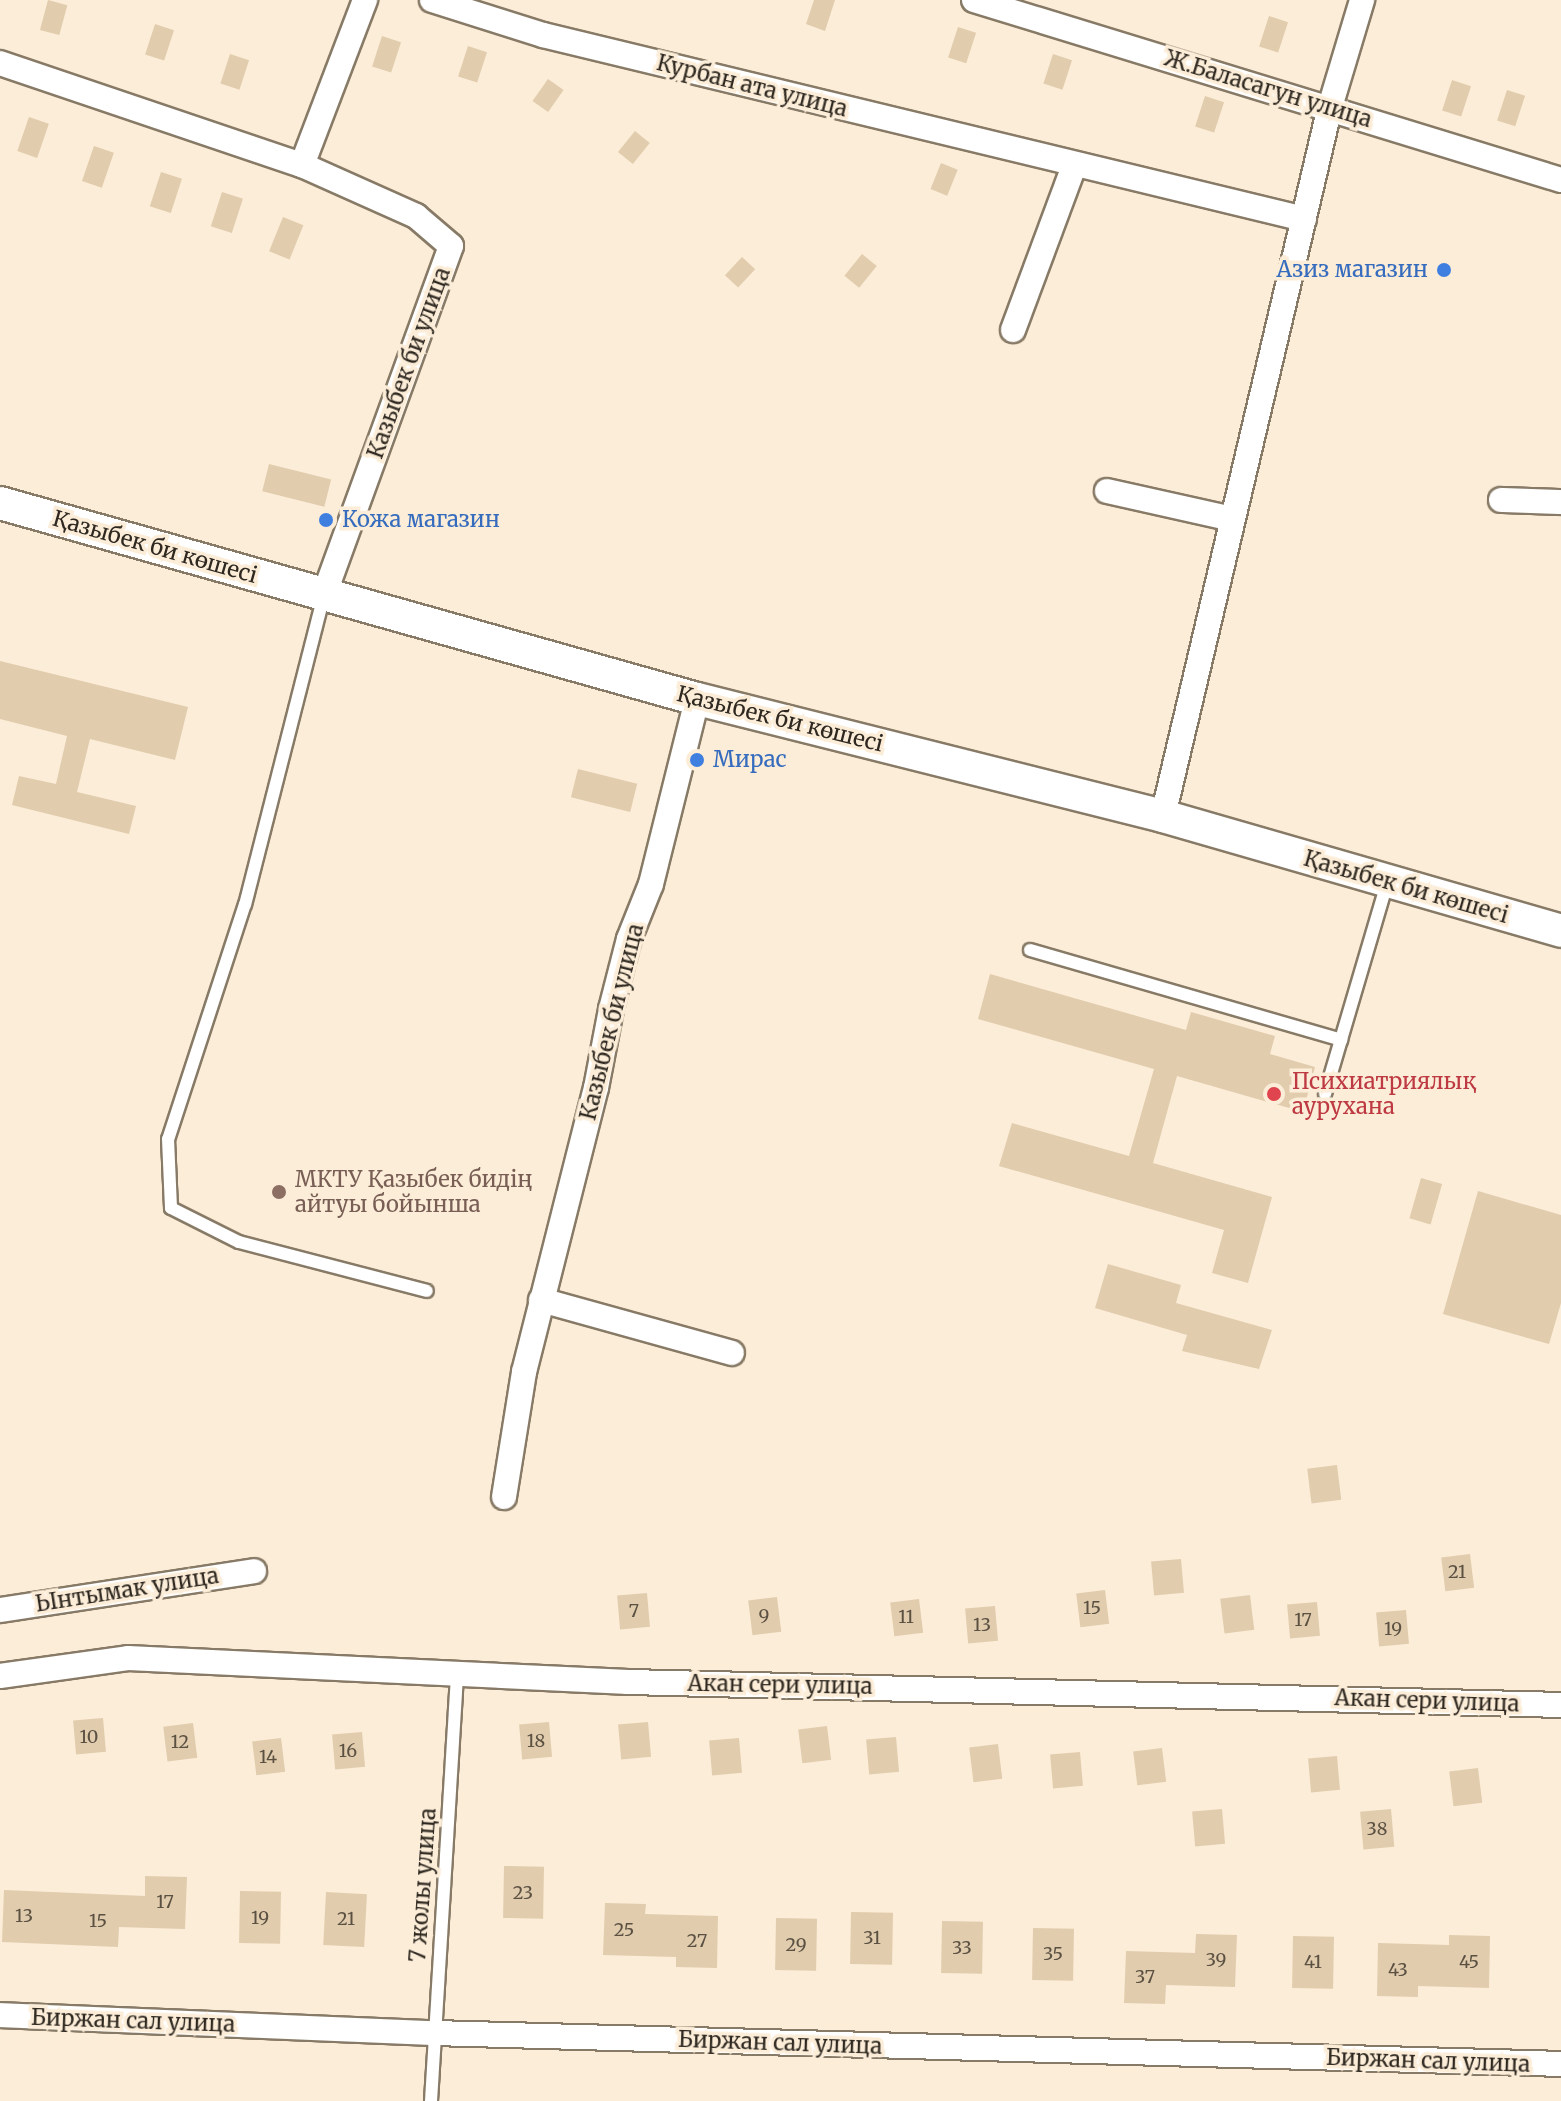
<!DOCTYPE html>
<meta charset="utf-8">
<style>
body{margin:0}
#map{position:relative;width:1561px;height:2101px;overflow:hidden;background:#fcedd8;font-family:Merriweather,serif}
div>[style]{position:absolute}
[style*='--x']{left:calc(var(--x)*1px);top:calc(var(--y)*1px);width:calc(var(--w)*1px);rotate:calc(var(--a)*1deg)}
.building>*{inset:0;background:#e1ccad;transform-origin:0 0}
.roads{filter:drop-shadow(2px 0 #877a66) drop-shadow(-2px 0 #877a66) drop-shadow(0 2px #877a66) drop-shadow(0 -2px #877a66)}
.lane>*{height:12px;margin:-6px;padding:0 6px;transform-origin:6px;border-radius:6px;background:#fff}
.street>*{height:24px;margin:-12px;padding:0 12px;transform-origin:12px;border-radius:12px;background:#fff}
.secondary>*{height:32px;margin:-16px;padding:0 16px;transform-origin:16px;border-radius:16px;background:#fff}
.dots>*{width:22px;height:22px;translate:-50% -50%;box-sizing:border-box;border:4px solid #fcedd8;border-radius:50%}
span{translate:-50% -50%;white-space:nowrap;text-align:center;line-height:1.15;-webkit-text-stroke:7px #fcedd8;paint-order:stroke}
.number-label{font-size:18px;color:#5b5143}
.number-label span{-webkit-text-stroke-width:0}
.street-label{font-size:22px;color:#2e2820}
.shop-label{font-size:22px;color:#366cbe}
.right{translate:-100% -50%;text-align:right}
.left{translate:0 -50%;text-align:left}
.health-label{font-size:22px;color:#be3a42}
.education-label{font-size:22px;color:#785e54}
</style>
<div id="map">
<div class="building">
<i style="left:48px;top:0;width:20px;height:31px;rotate:15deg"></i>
<i style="clip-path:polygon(814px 0,835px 0,825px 31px,806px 24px)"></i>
<i style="left:1269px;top:16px;width:20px;height:32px;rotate:18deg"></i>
<i style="left:155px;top:24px;width:20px;height:32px;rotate:18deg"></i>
<i style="left:958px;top:27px;width:19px;height:32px;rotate:18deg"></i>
<i style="left:382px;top:36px;width:20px;height:32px;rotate:18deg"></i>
<i style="left:468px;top:46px;width:20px;height:32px;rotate:18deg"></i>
<i style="left:230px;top:54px;width:20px;height:31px;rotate:18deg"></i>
<i style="left:1053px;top:54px;width:20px;height:31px;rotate:18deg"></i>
<i style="left:548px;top:79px;width:19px;height:27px;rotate:35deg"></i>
<i style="left:1452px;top:80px;width:20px;height:32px;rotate:18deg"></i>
<i style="left:1507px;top:90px;width:19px;height:32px;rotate:18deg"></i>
<i style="left:1205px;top:96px;width:20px;height:32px;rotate:18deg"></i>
<i style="left:29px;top:117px;width:21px;height:36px;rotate:19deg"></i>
<i style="left:635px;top:131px;width:19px;height:27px;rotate:39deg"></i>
<i style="left:94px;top:146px;width:21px;height:37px;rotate:19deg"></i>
<i style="left:941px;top:163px;width:18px;height:28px;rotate:22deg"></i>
<i style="left:161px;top:172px;width:22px;height:36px;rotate:18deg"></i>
<i style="left:222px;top:192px;width:22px;height:36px;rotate:18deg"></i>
<i style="left:283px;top:217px;width:22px;height:37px;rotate:22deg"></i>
<i style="left:862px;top:254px;width:19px;height:28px;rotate:39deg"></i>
<i style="left:742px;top:257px;width:18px;height:25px;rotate:43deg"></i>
<i style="left:269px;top:464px;width:64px;height:28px;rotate:14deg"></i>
<i style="clip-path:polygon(0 661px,188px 707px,175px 760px,90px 739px,77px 792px,136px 806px,129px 834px,12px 805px,19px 776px,56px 784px,67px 736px,0 719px)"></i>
<i style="left:578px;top:769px;width:61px;height:29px;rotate:14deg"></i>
<i style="clip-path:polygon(990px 974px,1186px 1030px,1191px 1012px,1275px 1036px,1270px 1054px,1315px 1067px,1303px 1112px,1177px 1076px,1153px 1163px,1272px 1197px,1248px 1283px,1212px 1273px,1224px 1230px,999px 1166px,1012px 1123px,1129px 1156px,1154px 1069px,978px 1019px)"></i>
<i style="left:1421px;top:1178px;width:22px;height:42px;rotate:16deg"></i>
<i style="clip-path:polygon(1478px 1191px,1561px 1215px,1561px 1303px,1549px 1344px,1443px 1314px)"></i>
<i style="clip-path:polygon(1108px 1264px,1181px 1285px,1176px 1303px,1272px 1330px,1259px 1369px,1182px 1351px,1187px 1335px,1095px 1308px)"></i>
<i style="left:1337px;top:1465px;width:35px;height:30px;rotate:83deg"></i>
<i style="left:1470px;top:1554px;width:34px;height:29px;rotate:83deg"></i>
<i style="left:1181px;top:1559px;width:34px;height:30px;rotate:85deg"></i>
<i style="left:1105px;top:1590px;width:34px;height:29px;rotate:83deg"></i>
<i style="left:647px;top:1593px;width:34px;height:30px;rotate:85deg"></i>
<i style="left:1250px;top:1595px;width:35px;height:30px;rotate:83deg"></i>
<i style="left:777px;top:1597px;width:35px;height:29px;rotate:83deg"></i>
<i style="left:919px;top:1599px;width:34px;height:29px;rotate:83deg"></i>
<i style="left:1317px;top:1602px;width:34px;height:30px;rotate:85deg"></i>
<i style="left:995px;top:1606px;width:35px;height:30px;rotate:85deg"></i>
<i style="left:1406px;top:1610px;width:34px;height:30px;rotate:85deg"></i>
<i style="left:103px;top:1718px;width:34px;height:30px;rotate:85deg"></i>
<i style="left:549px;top:1722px;width:35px;height:30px;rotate:85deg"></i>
<i style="left:648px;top:1722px;width:35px;height:30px;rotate:85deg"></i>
<i style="left:193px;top:1723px;width:35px;height:30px;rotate:83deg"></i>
<i style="left:827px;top:1726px;width:34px;height:29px;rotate:83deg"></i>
<i style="left:362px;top:1732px;width:35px;height:30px;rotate:85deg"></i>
<i style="left:896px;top:1737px;width:35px;height:30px;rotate:85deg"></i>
<i style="left:281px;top:1738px;width:34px;height:29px;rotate:83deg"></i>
<i style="left:739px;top:1738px;width:35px;height:30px;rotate:85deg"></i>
<i style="left:998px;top:1744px;width:35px;height:29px;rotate:83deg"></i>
<i style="left:1162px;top:1748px;width:34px;height:29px;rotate:83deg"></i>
<i style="left:1080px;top:1752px;width:34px;height:30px;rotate:85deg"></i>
<i style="left:1337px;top:1756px;width:34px;height:29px;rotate:85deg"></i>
<i style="left:1478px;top:1768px;width:35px;height:29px;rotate:83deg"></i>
<i style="left:1222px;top:1809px;width:35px;height:30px;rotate:85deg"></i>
<i style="left:1391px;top:1809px;width:38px;height:31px;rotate:85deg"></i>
<i style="left:504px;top:1866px;width:40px;height:52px;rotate:1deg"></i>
<i style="clip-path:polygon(145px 1876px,187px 1877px,185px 1929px,119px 1927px,118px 1947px,2px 1942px,4px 1890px,145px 1896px)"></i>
<i style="left:240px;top:1891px;width:41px;height:52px;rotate:1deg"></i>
<i style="left:326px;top:1892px;width:41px;height:53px;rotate:3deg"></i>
<i style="clip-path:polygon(605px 1903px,646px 1904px,645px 1914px,718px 1916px,717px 1968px,676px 1967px,676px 1957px,603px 1955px)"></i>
<i style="left:851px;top:1912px;width:42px;height:52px;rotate:1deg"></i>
<i style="left:776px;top:1918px;width:41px;height:52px;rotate:1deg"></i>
<i style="left:942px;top:1921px;width:41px;height:52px;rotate:1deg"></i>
<i style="left:1033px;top:1928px;width:41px;height:52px;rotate:1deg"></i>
<i style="clip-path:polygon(1196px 1934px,1237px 1935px,1235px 1987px,1166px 1985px,1165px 2004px,1124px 2003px,1126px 1951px,1195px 1953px)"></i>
<i style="clip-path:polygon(1449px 1935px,1490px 1936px,1489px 1988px,1418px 1986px,1418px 1997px,1377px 1996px,1378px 1943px,1449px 1945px)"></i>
<i style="left:1293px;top:1936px;width:41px;height:52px;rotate:1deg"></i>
</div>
<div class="roads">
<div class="lane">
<i style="--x:324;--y:595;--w:319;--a:104.3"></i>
<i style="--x:245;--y:904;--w:247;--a:108.1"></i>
<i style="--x:168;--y:1139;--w:69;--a:87.5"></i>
<i style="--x:171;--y:1208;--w:76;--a:26.6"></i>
<i style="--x:239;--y:1242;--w:194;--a:14.6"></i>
<i style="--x:1030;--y:950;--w:324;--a:16.1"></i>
<i style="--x:1325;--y:1094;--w:219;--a:-73.6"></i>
<i style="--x:431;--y:2101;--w:430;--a:-86.5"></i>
</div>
<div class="street">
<i style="--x:432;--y:0;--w:116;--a:17.5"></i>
<i style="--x:543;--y:35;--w:783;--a:13.59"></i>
<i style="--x:974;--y:0;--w:614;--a:17.05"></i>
<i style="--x:0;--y:63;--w:319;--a:18.7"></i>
<i style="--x:302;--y:165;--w:125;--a:24.1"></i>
<i style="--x:416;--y:216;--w:46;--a:40.6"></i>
<i style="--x:451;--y:246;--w:371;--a:110"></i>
<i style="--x:302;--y:165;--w:177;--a:-69.1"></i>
<i style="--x:1013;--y:330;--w:175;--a:-69.6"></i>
<i style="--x:1107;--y:491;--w:128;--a:12.6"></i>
<i style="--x:1501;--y:500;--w:60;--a:1.9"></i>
<i style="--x:1163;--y:816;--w:728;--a:-76.75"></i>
<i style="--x:1330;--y:107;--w:112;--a:-73.3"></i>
<i style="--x:541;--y:1300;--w:198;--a:15.5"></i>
<i style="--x:504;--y:1497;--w:127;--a:-80.9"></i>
<i style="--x:524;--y:1372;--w:293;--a:-75.8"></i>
<i style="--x:596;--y:1088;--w:80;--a:-79.2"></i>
<i style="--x:611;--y:1009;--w:72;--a:-75.6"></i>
<i style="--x:629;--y:939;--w:59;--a:-68.2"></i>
<i style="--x:651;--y:884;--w:191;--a:-76"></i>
<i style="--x:0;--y:1610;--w:257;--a:-8.7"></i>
<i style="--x:0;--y:1676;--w:129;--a:-8"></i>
<i style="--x:128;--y:1658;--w:501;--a:2.75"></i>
<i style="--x:628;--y:1682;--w:933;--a:1.41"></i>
<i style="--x:0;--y:2015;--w:433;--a:2.4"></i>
<i style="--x:433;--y:2033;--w:1128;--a:1.57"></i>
</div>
<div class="secondary">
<i style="--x:0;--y:503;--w:724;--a:15.71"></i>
<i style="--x:697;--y:699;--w:480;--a:14.1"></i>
<i style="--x:1163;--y:816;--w:414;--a:16.1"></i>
</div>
</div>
<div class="dots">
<i style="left:1444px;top:270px;background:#3f7fe0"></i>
<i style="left:326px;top:520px;background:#3f7fe0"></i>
<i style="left:697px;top:760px;background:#3f7fe0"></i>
<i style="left:1274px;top:1094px;background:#e0444e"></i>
<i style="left:279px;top:1192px;background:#8d6e63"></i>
</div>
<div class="number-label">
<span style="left:1457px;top:1572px">21</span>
<span style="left:1092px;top:1608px">15</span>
<span style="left:634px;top:1611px">7</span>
<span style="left:764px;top:1616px">9</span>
<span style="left:906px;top:1617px">11</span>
<span style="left:1303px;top:1620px">17</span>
<span style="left:982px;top:1625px">13</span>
<span style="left:1393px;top:1629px">19</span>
<span style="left:89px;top:1737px">10</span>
<span style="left:536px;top:1741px">18</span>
<span style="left:180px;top:1742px">12</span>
<span style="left:348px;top:1751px">16</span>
<span style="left:268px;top:1757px">14</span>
<span style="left:1377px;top:1829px">38</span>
<span style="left:523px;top:1893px">23</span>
<span style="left:165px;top:1902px">17</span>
<span style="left:24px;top:1916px">13</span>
<span style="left:260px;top:1918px">19</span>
<span style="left:346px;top:1919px">21</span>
<span style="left:98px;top:1921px">15</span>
<span style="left:624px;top:1930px">25</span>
<span style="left:872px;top:1938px">31</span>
<span style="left:697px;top:1941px">27</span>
<span style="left:796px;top:1945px">29</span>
<span style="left:962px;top:1948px">33</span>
<span style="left:1053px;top:1954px">35</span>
<span style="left:1216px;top:1960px">39</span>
<span style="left:1313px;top:1962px">41</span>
<span style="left:1469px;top:1962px">45</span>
<span style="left:1398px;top:1970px">43</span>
<span style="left:1145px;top:1977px">37</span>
</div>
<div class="street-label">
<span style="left:752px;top:86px;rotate:14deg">Курбан ата улица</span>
<span style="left:1268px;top:89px;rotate:17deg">Ж.Баласагун улица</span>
<span style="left:409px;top:363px;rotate:-70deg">Казыбек би улица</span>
<span style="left:155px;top:547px;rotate:16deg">Қазыбек би көшесі</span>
<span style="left:780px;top:719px;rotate:14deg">Қазыбек би көшесі</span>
<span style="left:1406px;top:887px;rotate:16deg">Қазыбек би көшесі</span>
<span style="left:612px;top:1022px;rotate:-76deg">Казыбек би улица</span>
<span style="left:127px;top:1590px;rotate:-9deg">Ынтымак улица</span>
<span style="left:780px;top:1685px;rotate:1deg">Акан сери улица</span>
<span style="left:1427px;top:1701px;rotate:2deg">Акан сери улица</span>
<span style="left:423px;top:1885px;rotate:-86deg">7 жолы улица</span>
<span style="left:133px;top:2021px;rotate:2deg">Биржан сал улица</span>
<span style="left:780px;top:2043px;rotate:2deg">Биржан сал улица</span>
<span style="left:1428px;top:2061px;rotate:2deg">Биржан сал улица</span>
</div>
<div class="shop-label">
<span class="right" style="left:1428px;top:270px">Азиз магазин</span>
<span class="left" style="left:342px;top:520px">Кожа магазин</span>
<span class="left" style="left:713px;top:760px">Мирас</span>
</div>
<div class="health-label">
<span class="left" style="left:1292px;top:1094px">Психиатриялық<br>аурухана</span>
</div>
<div class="education-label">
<span class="left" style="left:295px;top:1192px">МКТУ Қазыбек бидің<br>айтуы бойынша</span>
</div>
</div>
